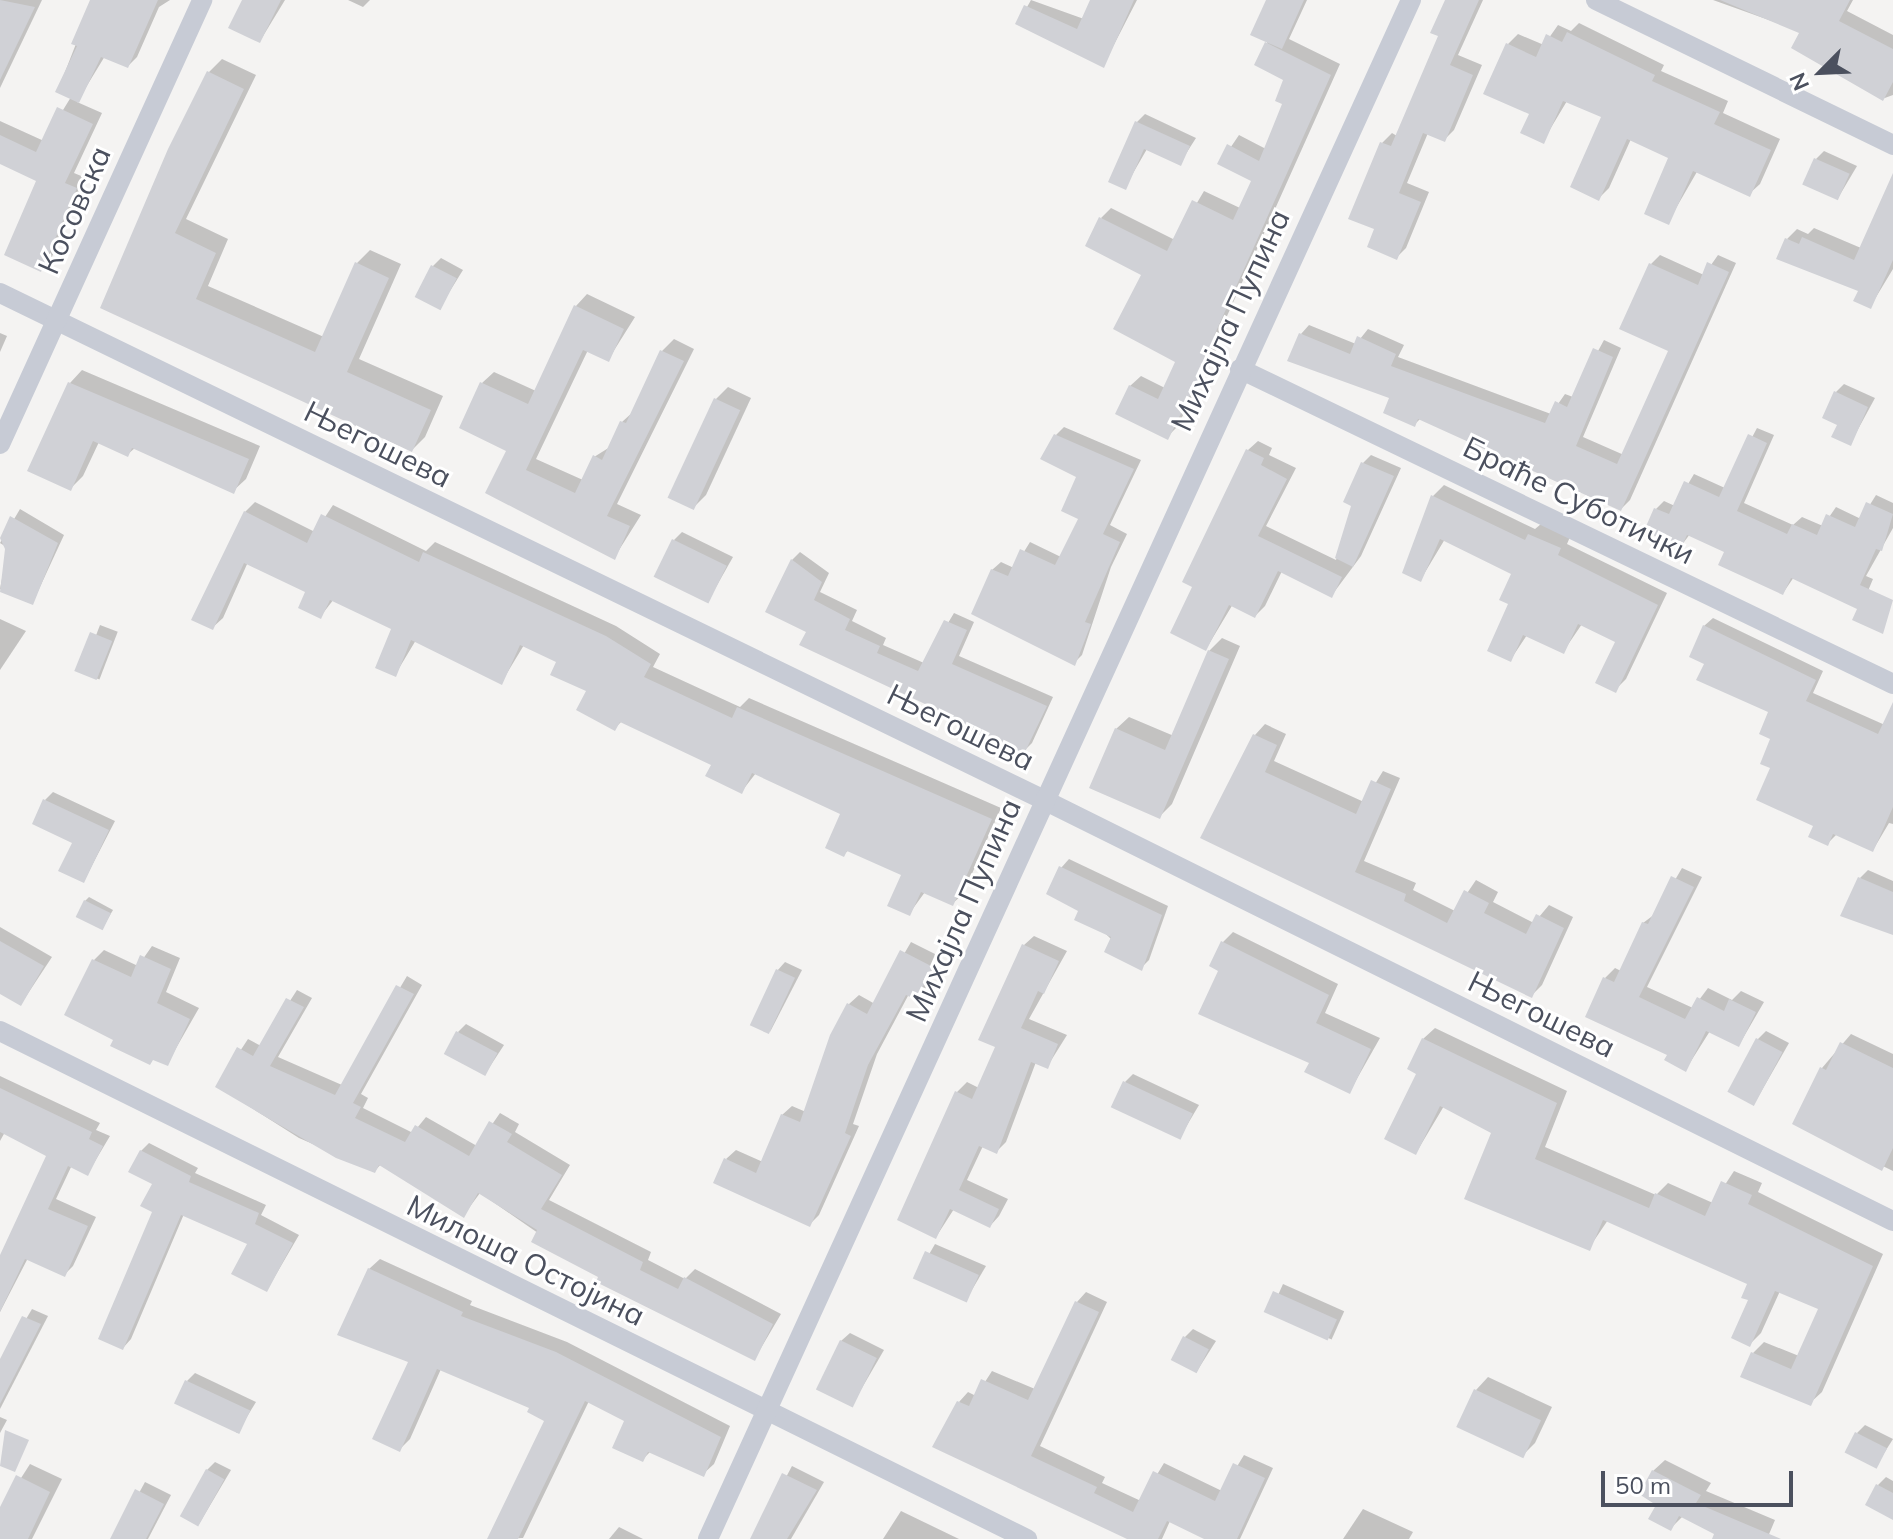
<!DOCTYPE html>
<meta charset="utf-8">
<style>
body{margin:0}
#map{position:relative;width:1893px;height:1539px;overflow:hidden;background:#f4f3f2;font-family:Mulish,sans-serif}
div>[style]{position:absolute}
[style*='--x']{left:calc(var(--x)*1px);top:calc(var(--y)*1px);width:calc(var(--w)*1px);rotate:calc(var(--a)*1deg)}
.shadow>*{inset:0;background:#0003;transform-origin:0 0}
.building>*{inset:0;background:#d0d1d6;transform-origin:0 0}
.street>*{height:20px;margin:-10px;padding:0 10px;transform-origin:10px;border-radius:10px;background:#c7cbd5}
span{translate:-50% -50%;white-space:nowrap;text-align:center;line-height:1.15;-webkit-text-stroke:6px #fff;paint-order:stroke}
.street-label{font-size:30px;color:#4b505e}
.north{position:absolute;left:1781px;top:32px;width:80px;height:80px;-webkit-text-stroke:6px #fff;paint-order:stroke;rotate:246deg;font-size:22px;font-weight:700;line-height:32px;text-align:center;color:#4b505e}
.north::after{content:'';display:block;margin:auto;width:28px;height:36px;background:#4b505e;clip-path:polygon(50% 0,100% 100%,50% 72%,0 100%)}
.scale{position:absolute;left:1601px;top:1471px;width:192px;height:36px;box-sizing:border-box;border:4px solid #4b505e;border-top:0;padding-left:10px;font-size:24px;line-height:28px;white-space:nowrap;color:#4b505e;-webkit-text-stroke:6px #fff;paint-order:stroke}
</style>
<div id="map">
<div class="shadow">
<i style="clip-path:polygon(0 0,42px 0,0 88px)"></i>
<i style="clip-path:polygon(93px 0,170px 0,159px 7px,137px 57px,128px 66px,105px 56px,77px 102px,102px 113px,74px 173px,86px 178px,51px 259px,41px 269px,39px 180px,0 162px,0 121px,44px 141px,71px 97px,58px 90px)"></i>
<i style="clip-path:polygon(244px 0,285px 0,260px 41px)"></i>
<i style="clip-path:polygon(348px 0,370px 0,363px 7px)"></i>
<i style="clip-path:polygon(1031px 0,1084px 19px,1092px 0,1137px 0,1103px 66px,1018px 23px)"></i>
<i style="clip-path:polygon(1268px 0,1307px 0,1289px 39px,1340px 64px,1223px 325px,1227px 328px,1177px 427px,1167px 437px,1130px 386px,1141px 376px,1165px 388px,1177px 361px,1143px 274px,1101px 218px,1111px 208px,1175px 240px,1204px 191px,1240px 208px,1253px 180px,1220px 163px,1239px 135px,1266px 149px,1285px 102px,1286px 79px,1267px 43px)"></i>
<i style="clip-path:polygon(1447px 0,1483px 0,1458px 55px,1482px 65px,1454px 130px,1444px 140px,1428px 133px,1407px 183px,1429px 192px,1406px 248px,1397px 257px,1376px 228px,1382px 143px,1392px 133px,1397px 136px,1441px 35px)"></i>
<i style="clip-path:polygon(1713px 0,1853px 0,1847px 11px,1893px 35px,1893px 95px,1882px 99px,1802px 32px)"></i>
<i style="clip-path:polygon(1579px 23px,1664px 65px,1661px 71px,1728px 101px,1723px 113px,1780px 139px,1760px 184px,1749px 194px,1698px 170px,1668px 222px,1671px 157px,1631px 139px,1609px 188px,1599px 198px,1604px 115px,1567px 101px,1543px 141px,1508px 44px,1518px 34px,1544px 45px,1558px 25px,1571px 31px)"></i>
<i style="clip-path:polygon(222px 59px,256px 75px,186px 219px,228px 239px,208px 286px,324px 337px,357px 263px,370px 250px,401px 264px,359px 359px,443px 396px,425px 437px,412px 450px,103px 307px,209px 72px)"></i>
<i style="clip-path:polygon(1145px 114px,1196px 138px,1180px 163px,1147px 149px,1125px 187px,1137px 122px)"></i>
<i style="clip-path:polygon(1824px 151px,1857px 166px,1838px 198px,1816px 159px)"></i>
<i style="clip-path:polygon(1893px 196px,1893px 269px,1870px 307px,1860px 290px,1787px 239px,1797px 229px,1808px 234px,1814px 228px,1861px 248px)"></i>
<i style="clip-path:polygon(1660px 255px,1704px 275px,1718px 255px,1736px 263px,1630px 500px,1621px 509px,1421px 418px,1414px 425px,1392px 397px,1301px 334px,1309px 325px,1356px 344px,1368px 329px,1404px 345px,1398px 357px,1551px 414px,1565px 394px,1573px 397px,1604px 340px,1621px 348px,1583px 437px,1624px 455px,1671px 350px,1651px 264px)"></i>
<i style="clip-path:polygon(441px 258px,463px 270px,440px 307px,432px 267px)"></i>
<i style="clip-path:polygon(587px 294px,635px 317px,608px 360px,588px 350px,536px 459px,583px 480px,594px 457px,610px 447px,622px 422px,634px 411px,662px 351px,674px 339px,694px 349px,617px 504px,641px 515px,614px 558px,488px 492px,508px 450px,482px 383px,494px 372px,536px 391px,576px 306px)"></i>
<i style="clip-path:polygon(0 333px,7px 336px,0 352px)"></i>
<i style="clip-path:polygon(82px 370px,260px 446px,246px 479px,233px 491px,136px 447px,127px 455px,99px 442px,83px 476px,70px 489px,70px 383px)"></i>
<i style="clip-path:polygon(1844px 384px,1875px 398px,1850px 444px,1839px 424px,1836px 392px)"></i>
<i style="clip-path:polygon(728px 387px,751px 398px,706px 495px,693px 508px,716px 399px)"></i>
<i style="clip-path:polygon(1064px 427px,1141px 460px,1110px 525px,1127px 534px,1111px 567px,1082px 655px,1074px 663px,992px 570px,1001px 562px,1014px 568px,1030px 542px,1061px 557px,1080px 518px,1079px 476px,1056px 435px)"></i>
<i style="clip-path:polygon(1757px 428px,1774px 435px,1744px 503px,1793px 525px,1802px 517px,1823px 526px,1836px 507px,1861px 519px,1876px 495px,1893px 503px,1893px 528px,1866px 576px,1873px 579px,1865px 598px,1794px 577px,1783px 593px,1727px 551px,1690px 534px,1681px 546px,1656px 509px,1664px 501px,1675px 506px,1694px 474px,1725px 488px)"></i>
<i style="clip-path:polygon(1258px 441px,1272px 448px,1269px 455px,1296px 468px,1266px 526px,1336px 560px,1353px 505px,1345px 501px,1363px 463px,1371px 455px,1401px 468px,1361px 556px,1332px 595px,1282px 571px,1265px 606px,1255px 616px,1233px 604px,1206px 649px,1195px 586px,1248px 450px)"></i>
<i style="clip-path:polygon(1444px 485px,1535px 529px,1541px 524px,1570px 537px,1567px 544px,1667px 593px,1626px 679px,1615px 690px,1617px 641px,1582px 624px,1563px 652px,1527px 635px,1511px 659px,1513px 573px,1445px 539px,1421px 579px,1433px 496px)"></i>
<i style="clip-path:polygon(255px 502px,315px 532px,333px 505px,426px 551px,435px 542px,616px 626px,660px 654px,653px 667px,740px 707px,749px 698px,1001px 808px,963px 894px,952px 904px,925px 892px,909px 914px,904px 874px,849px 850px,844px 854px,843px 813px,756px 773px,742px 791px,713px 764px,622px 721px,615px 728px,589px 690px,559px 661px,524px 645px,501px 683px,416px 640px,395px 675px,394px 628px,334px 599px,320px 617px,308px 592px,248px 562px,223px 618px,212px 628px,245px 512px)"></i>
<i style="clip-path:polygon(20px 509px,64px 535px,33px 602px,0 589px,8px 548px,0 543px)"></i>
<i style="clip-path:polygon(682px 532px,733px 557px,708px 601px,674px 540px)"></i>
<i style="clip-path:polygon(800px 552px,829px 573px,820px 592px,857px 610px,852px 621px,886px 638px,883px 645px,924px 663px,954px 613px,974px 622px,959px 656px,1053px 697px,1032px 743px,1024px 751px,942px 710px,808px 631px,792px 560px)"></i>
<i style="clip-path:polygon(1713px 618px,1823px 671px,1813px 693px,1885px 725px,1893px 715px,1893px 824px,1889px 823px,1873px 850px,1837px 834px,1827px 844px,1773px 767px,1770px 711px,1706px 663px,1704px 626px)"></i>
<i style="clip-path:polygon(0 619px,26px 631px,0 670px)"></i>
<i style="left:100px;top:625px;width:19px;height:51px;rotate:21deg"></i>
<i style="clip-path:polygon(1222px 638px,1240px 646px,1172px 804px,1160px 816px,1116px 729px,1129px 717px,1174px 736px,1209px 651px)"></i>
<i style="clip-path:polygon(1265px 724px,1286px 734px,1274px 761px,1364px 802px,1383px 771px,1400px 778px,1364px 861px,1416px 883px,1413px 890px,1455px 911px,1476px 880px,1498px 892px,1493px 902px,1534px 923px,1549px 905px,1573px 917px,1542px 985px,1531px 996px,1202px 837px,1255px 735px)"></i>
<i style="clip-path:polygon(53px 792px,115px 821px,84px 881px,74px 842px,45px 800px)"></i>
<i style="clip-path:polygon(1069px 859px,1168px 906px,1149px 960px,1141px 968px,1081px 910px,1061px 868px)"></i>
<i style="clip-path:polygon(1682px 868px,1702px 877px,1647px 987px,1693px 1008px,1708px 988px,1732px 1000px,1741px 991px,1764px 1002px,1739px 1045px,1710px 1031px,1686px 1069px,1605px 978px,1615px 968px,1621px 971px,1643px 923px,1655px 914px)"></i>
<i style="clip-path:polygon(1868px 870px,1893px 881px,1893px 934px,1860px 878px)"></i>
<i style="clip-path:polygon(89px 897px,113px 910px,102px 929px,85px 901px)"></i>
<i style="clip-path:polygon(0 927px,52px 957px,21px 1004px,0 992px)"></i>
<i style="clip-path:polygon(1233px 932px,1338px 984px,1325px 1013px,1380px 1038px,1350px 1091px,1312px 1062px,1221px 970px,1223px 942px)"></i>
<i style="clip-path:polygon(1034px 936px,1067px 951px,1029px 1019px,1067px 1035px,1047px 1067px,1036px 1062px,1006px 1142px,996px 1152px,983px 1146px,967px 1180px,1008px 1199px,999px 1216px,990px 1226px,954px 1209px,936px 1237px,957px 1092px,967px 1082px,979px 1088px,997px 1046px,1024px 945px)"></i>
<i style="clip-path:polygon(911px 942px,941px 957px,926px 988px,916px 998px,909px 994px,877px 1054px,853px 1124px,859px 1126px,819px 1215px,809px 1225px,726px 1159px,736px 1150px,763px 1162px,782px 1115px,792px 1106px,806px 1112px,849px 1004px,859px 995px,875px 1004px)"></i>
<i style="clip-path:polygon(152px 946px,180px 958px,166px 992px,199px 1008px,167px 1064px,115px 1039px,94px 960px,104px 950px,138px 966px)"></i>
<i style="clip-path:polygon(785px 962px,802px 970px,770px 1032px,777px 971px)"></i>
<i style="clip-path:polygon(407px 976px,422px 985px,361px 1094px,368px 1098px,363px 1108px,413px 1133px,426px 1117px,477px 1146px,500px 1113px,519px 1124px,515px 1132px,570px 1165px,549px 1200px,651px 1252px,648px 1260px,685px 1279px,695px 1269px,781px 1314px,755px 1358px,600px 1276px,480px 1193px,463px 1216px,381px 1164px,375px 1171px,299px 1138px,217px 1086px,248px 1039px,261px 1046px,297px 990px,312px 998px,278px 1057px,342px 1085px)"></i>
<i style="clip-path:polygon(466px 1024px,504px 1045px,485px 1074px,458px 1032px)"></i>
<i style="clip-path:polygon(1435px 1028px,1567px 1091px,1545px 1147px,1656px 1195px,1668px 1183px,1713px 1203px,1734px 1171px,1762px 1183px,1758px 1192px,1883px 1254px,1822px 1392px,1810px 1403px,1753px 1353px,1764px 1342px,1799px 1356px,1820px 1308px,1780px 1291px,1761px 1333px,1750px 1344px,1750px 1283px,1608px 1220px,1589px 1248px,1494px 1132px,1444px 1106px,1416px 1153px,1423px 1039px)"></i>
<i style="clip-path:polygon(1766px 1031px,1789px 1043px,1754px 1104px,1758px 1039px)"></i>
<i style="clip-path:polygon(1851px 1034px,1893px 1054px,1893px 1171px,1794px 1123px,1822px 1068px)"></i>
<i style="clip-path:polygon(1133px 1074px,1199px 1105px,1180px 1137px,1125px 1082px)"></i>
<i style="clip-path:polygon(0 1076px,100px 1123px,96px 1130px,110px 1136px,88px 1173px,72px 1165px,56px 1199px,96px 1217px,73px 1266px,64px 1275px,28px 1258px,0 1312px,0 1260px,49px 1155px,5px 1132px,0 1141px)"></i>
<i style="clip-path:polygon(149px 1143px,198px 1168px,195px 1173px,266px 1205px,261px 1215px,299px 1235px,267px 1290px,249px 1243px,184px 1214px,131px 1339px,123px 1348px,155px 1211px,154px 1183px,141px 1151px)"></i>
<i style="clip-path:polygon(935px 1244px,986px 1266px,966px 1300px,916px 1277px)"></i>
<i style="clip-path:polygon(380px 1259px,472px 1301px,470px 1305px,567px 1342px,730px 1426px,714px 1464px,703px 1474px,651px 1451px,642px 1460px,627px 1420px,589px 1401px,523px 1538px,492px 1539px,547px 1420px,532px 1407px,441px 1369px,410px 1439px,399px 1450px,410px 1360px,369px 1269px)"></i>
<i style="left:1283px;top:1284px;width:67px;height:31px;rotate:24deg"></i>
<i style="clip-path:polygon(1086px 1292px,1107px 1302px,1040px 1446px,1105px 1477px,1102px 1483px,1141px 1501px,1164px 1463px,1222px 1491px,1244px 1455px,1273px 1468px,1240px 1539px,1209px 1539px,1170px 1521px,1162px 1539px,1131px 1539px,959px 1402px,968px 1392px,976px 1396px,992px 1371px,1035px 1389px,1077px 1302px)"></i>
<i style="clip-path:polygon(32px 1309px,48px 1316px,0 1409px,0 1363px)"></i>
<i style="clip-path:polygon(1193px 1329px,1216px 1341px,1197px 1371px,1185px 1337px)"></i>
<i style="clip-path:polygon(850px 1333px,884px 1350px,852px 1405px,841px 1341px)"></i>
<i style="clip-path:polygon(195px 1373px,256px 1402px,237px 1433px,187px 1381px)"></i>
<i style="clip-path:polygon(1488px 1377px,1552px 1407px,1535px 1443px,1522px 1456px,1476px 1390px)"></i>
<i style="clip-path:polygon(0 1417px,7px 1420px,0 1433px)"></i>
<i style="clip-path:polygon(1865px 1425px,1893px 1439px,1876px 1466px,1857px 1433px)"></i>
<i style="clip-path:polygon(1665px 1460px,1711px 1483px,1706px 1491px,1775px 1520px,1767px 1539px,1714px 1539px,1717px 1533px,1683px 1516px,1671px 1528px,1658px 1504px,1653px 1471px)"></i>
<i style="clip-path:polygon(215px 1462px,231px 1470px,199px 1524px,207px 1470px)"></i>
<i style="clip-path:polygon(30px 1464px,62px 1479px,32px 1539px,0 1539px,0 1511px)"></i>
<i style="clip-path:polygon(792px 1466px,824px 1482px,791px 1539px,753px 1539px)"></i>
<i style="clip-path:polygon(1886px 1477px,1893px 1481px,1893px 1518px,1878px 1485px)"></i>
<i style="clip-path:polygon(145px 1482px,171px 1495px,148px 1539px,114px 1539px)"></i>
<i style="clip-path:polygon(1363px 1509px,1413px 1532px,1409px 1539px,1343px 1539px)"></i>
<i style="clip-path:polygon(901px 1511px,959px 1539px,883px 1539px)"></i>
<i style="clip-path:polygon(619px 1527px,643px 1539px,609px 1539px)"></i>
</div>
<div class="building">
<i style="clip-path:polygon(0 0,35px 7px,0 80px)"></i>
<i style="clip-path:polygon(90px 0,158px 0,128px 68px,101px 57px,79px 103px,55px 92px,77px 46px,71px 44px)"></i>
<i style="clip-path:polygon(242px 0,281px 0,260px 43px,228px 28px)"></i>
<i style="clip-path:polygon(1090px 0,1134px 0,1104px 68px,1015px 24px,1024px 5px,1077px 29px)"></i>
<i style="clip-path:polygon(1266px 0,1304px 0,1282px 49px,1250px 35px)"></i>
<i style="clip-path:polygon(1445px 0,1479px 0,1450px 65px,1473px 75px,1445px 142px,1423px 133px,1399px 193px,1421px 202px,1397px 260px,1367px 247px,1374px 229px,1348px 219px,1380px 142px,1391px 146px,1438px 36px,1430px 33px)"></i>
<i style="clip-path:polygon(1720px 0,1850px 0,1839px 21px,1893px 49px,1893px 82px,1883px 101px,1791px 48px,1799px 33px)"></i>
<i style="clip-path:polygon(1567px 32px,1655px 75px,1652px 81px,1720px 112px,1714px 124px,1771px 150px,1750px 197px,1693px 171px,1669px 225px,1644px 214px,1668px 158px,1627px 139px,1599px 201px,1570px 187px,1601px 117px,1563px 101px,1544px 144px,1520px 133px,1529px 114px,1483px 94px,1506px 43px,1536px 57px,1546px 34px,1562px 42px)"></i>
<i style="clip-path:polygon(1265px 42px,1331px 75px,1214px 336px,1218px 338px,1168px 440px,1115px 414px,1129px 385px,1158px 399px,1175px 362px,1113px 329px,1141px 275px,1085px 246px,1099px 217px,1167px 251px,1192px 200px,1233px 220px,1251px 181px,1217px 164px,1227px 144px,1259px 161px,1282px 104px,1275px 101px,1283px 80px,1254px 65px)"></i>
<i style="clip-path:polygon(207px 71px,244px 89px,175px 233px,216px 253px,196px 299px,315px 352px,355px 262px,389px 278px,347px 372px,431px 410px,412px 452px,100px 308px,168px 149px)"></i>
<i style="clip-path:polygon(57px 107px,93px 124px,65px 183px,77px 188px,41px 272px,4px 255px,36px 181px,0 164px,0 135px,36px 152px)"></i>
<i style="clip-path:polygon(1135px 121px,1190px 146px,1181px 166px,1144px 149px,1126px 190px,1108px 182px)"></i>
<i style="left:1814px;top:158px;width:39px;height:29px;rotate:24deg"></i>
<i style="clip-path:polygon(1893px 173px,1893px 260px,1871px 309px,1853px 301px,1858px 291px,1776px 259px,1785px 238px,1799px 244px,1802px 237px,1854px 260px)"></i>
<i style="clip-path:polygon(1707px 262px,1729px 272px,1621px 511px,1418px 419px,1415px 427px,1383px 413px,1389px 398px,1287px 361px,1299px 333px,1350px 354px,1357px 336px,1396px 354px,1391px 366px,1545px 423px,1555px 401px,1567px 407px,1593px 348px,1613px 357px,1576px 446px,1617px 464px,1668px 351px,1619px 329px,1649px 263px,1698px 285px)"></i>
<i style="left:431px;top:265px;width:29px;height:36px;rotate:27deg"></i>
<i style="clip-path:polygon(574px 305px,624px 329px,609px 362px,583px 350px,526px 470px,575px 493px,593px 455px,602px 460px,620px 421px,626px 423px,660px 350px,684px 361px,607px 516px,630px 526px,615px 560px,485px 493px,506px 451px,459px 428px,480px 382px,528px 404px)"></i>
<i style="clip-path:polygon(68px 382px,249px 459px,234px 494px,132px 448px,128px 457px,93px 441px,71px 491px,27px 471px)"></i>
<i style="clip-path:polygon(1834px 391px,1868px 407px,1851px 446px,1831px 437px,1837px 425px,1822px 418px)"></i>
<i style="left:714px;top:398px;width:29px;height:110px;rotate:25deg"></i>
<i style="clip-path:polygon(1054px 434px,1134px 469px,1103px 534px,1120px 542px,1085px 622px,1091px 624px,1075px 666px,971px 614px,991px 569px,1008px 576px,1020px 549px,1055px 565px,1078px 519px,1061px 511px,1076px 477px,1040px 459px)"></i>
<i style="clip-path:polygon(1748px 434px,1767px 443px,1737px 511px,1787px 534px,1792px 524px,1817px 535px,1826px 514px,1855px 527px,1866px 502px,1893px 514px,1882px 551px,1876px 549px,1860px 585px,1893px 600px,1883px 634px,1852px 620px,1857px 609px,1791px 578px,1783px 595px,1718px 565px,1724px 552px,1687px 535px,1681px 548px,1644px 531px,1654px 508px,1669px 514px,1684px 481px,1719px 497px)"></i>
<i style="clip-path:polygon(1246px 449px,1264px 458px,1261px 465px,1287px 479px,1258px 536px,1342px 577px,1332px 598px,1278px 571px,1255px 618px,1229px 605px,1206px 651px,1170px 633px,1192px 587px,1182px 582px)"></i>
<i style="clip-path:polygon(1361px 462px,1394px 476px,1353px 567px,1335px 558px,1351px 506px,1343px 502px)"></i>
<i style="clip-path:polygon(1431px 495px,1525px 540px,1528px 534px,1561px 548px,1558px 555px,1658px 605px,1616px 693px,1595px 683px,1615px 642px,1578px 624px,1564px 654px,1523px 635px,1511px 662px,1487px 651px,1508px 604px,1499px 600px,1511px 574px,1440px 539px,1421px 582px,1402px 573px)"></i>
<i style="clip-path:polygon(244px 511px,307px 543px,321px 514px,419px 562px,423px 552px,606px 636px,651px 664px,644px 677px,732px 718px,737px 707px,992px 819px,953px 906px,921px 892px,910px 916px,887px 906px,901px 875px,847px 851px,844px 857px,825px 848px,840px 814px,752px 773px,742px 794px,705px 776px,711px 765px,620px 722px,615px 731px,576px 710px,586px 691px,550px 675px,556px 662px,520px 645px,502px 685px,411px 640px,396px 677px,375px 668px,391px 629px,330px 600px,321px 619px,298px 608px,305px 592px,244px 563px,213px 630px,191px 620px)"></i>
<i style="clip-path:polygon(10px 516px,58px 543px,33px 605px,0 592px,5px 549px,0 538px)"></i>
<i style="left:672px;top:539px;width:61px;height:42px;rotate:26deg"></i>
<i style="clip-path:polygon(791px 559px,822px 582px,814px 600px,850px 619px,845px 630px,880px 646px,877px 653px,918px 671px,944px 620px,967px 630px,952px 664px,1047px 706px,1024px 754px,937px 716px,940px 711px,799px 645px,806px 632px,765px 612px)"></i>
<i style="clip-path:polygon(1703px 625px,1816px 680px,1806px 701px,1878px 734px,1893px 702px,1893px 807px,1873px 852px,1833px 834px,1828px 846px,1808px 837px,1813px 826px,1756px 800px,1770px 768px,1760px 764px,1770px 739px,1759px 734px,1768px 712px,1696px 680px,1704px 664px,1689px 657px)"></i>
<i style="left:90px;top:632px;width:24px;height:42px;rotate:22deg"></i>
<i style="clip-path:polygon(1208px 650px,1229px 659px,1160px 819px,1089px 788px,1115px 728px,1165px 750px)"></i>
<i style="clip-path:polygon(1253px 734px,1277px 745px,1265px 772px,1356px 814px,1371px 780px,1391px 789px,1355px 872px,1406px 894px,1404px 901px,1447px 923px,1464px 890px,1489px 903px,1484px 913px,1526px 934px,1536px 914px,1564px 928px,1532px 998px,1200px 838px)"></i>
<i style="clip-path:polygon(43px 799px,109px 830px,84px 883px,58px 871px,72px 843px,32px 824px)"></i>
<i style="clip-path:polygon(1059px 866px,1162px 915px,1142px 971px,1104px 952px,1111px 937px,1074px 920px,1078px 911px,1046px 894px)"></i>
<i style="clip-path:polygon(1671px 876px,1694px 887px,1639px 997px,1685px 1019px,1697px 997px,1724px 1011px,1729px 999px,1756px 1012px,1739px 1047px,1706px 1031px,1686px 1072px,1664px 1060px,1667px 1055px,1585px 1017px,1603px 977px,1614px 982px,1642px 922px,1648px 924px)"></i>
<i style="clip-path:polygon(1858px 877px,1893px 892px,1893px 935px,1840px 916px)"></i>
<i style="left:84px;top:900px;width:30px;height:19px;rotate:26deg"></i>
<i style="clip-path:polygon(0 941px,44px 966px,21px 1006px,0 994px)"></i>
<i style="clip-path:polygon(1221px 941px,1329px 995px,1316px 1023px,1371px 1049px,1350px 1094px,1304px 1072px,1309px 1063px,1198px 1014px,1218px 971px,1209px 966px)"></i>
<i style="clip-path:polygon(1022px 944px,1059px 961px,1044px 994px,1038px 991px,1021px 1028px,1058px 1044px,1048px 1069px,1031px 1062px,997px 1154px,979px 1146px,959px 1190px,999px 1209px,990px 1228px,950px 1209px,936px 1239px,897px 1220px,955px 1091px,972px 1099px,995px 1047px,978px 1040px)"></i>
<i style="clip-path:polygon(900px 950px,933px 967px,916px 1000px,906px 995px,868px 1065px,845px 1133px,851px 1136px,810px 1227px,713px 1183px,724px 1158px,756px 1173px,781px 1114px,800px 1122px,830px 1035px,847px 1003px,867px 1014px)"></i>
<i style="clip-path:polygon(140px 955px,171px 969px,157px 1003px,190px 1019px,168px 1066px,153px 1060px,150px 1065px,110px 1046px,113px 1040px,64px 1015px,92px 959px,131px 977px)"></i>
<i style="left:776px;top:969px;width:21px;height:62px;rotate:25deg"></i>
<i style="clip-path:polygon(396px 985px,414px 994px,353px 1103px,361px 1107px,355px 1118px,405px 1142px,415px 1125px,469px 1156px,489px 1121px,512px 1134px,507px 1142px,562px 1175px,541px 1209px,643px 1262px,640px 1270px,678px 1289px,684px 1277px,773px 1324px,755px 1361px,596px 1282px,598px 1277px,531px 1242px,537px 1230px,478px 1193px,464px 1218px,379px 1165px,375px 1173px,336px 1158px,215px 1087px,237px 1047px,253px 1056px,286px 998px,304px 1007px,270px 1066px,335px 1095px)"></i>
<i style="left:456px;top:1031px;width:47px;height:26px;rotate:28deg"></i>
<i style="clip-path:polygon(1422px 1038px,1557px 1103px,1535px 1159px,1649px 1208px,1655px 1193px,1705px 1216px,1721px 1181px,1752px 1195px,1748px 1204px,1873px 1266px,1811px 1406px,1740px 1377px,1751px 1352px,1791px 1369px,1818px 1309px,1775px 1291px,1750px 1347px,1731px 1338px,1748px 1300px,1741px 1298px,1747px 1284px,1603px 1220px,1590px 1251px,1464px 1199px,1491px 1133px,1440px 1106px,1416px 1155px,1384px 1139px,1416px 1074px,1407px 1069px)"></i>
<i style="left:1756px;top:1038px;width:30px;height:61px;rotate:28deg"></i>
<i style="clip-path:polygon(1840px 1042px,1893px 1068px,1893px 1148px,1882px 1171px,1792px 1124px,1820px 1067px,1826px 1070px)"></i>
<i style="left:1123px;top:1081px;width:77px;height:29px;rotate:25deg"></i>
<i style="clip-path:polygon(0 1088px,92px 1132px,89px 1139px,103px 1146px,88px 1176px,68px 1166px,48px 1209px,88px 1226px,65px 1277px,25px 1259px,0 1312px,0 1255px,46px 1156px,0 1132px)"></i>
<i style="clip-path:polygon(140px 1150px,191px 1176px,189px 1182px,259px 1213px,255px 1224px,293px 1243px,267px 1292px,231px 1274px,247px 1244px,181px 1215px,123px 1350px,98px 1339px,152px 1212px,140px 1206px,152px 1184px,128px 1172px)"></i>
<i style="left:925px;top:1251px;width:59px;height:30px;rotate:24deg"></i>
<i style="clip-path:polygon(368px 1268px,463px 1312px,461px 1316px,556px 1352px,721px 1437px,704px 1477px,648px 1452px,643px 1462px,612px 1448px,624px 1421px,585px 1401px,518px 1539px,487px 1539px,544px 1421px,527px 1412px,529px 1408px,437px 1369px,400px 1452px,372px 1439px,408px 1362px,337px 1335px)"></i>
<i style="left:1273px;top:1291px;width:70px;height:23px;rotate:24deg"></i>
<i style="clip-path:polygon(1075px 1301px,1099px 1312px,1031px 1456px,1097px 1487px,1094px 1493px,1133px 1512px,1153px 1471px,1215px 1501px,1233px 1463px,1265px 1478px,1237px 1539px,1204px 1539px,1167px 1521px,1158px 1539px,1127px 1539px,932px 1447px,957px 1401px,969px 1406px,981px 1379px,1028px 1400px)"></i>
<i style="clip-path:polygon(22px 1316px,41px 1324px,0 1404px,0 1359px)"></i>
<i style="left:1183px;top:1336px;width:29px;height:27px;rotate:27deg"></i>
<i style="left:840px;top:1340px;width:41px;height:55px;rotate:26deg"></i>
<i style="left:185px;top:1380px;width:72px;height:26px;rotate:25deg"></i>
<i style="left:1474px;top:1389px;width:74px;height:42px;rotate:25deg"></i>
<i style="clip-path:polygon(5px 1430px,29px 1440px,15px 1472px,0 1466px)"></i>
<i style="left:1855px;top:1432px;width:36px;height:23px;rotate:27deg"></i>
<i style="left:206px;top:1469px;width:21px;height:54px;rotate:29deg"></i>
<i style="clip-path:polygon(1652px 1470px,1701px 1495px,1696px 1503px,1781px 1539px,1712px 1539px,1714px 1534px,1679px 1516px,1671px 1531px,1648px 1519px,1656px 1505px,1639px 1494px)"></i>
<i style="clip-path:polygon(782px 1473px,817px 1490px,787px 1539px,750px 1539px)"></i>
<i style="clip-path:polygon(16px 1475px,50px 1492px,28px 1539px,0 1539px,0 1507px)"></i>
<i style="clip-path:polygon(1876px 1484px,1893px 1493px,1893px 1520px,1865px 1505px)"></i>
<i style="clip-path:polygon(135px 1489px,164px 1504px,146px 1539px,110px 1539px)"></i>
</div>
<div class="street">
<i style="--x:1596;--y:0;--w:331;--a:26"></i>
<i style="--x:0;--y:293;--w:1163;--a:25.9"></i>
<i style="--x:1046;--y:801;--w:945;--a:26.38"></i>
<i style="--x:1240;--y:369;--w:725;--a:25.75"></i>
<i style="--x:0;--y:444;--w:488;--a:-65.5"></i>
<i style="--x:0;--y:1031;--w:1146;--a:26.32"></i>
<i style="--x:708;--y:1539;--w:1692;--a:-65.45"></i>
</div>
<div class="street-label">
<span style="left:74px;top:210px;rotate:-66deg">Косовска</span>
<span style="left:1230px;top:320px;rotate:-65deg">Михајла Пупина</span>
<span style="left:378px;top:444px;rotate:26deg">Његошева</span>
<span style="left:1579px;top:500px;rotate:26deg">Браће Суботички</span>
<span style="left:961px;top:727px;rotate:26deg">Његошева</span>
<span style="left:963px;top:910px;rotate:-66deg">Михајла Пупина</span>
<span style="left:1542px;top:1014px;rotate:26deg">Његошева</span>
<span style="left:526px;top:1260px;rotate:26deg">Милоша Остојина</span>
</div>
<div class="north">N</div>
<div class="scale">50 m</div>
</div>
